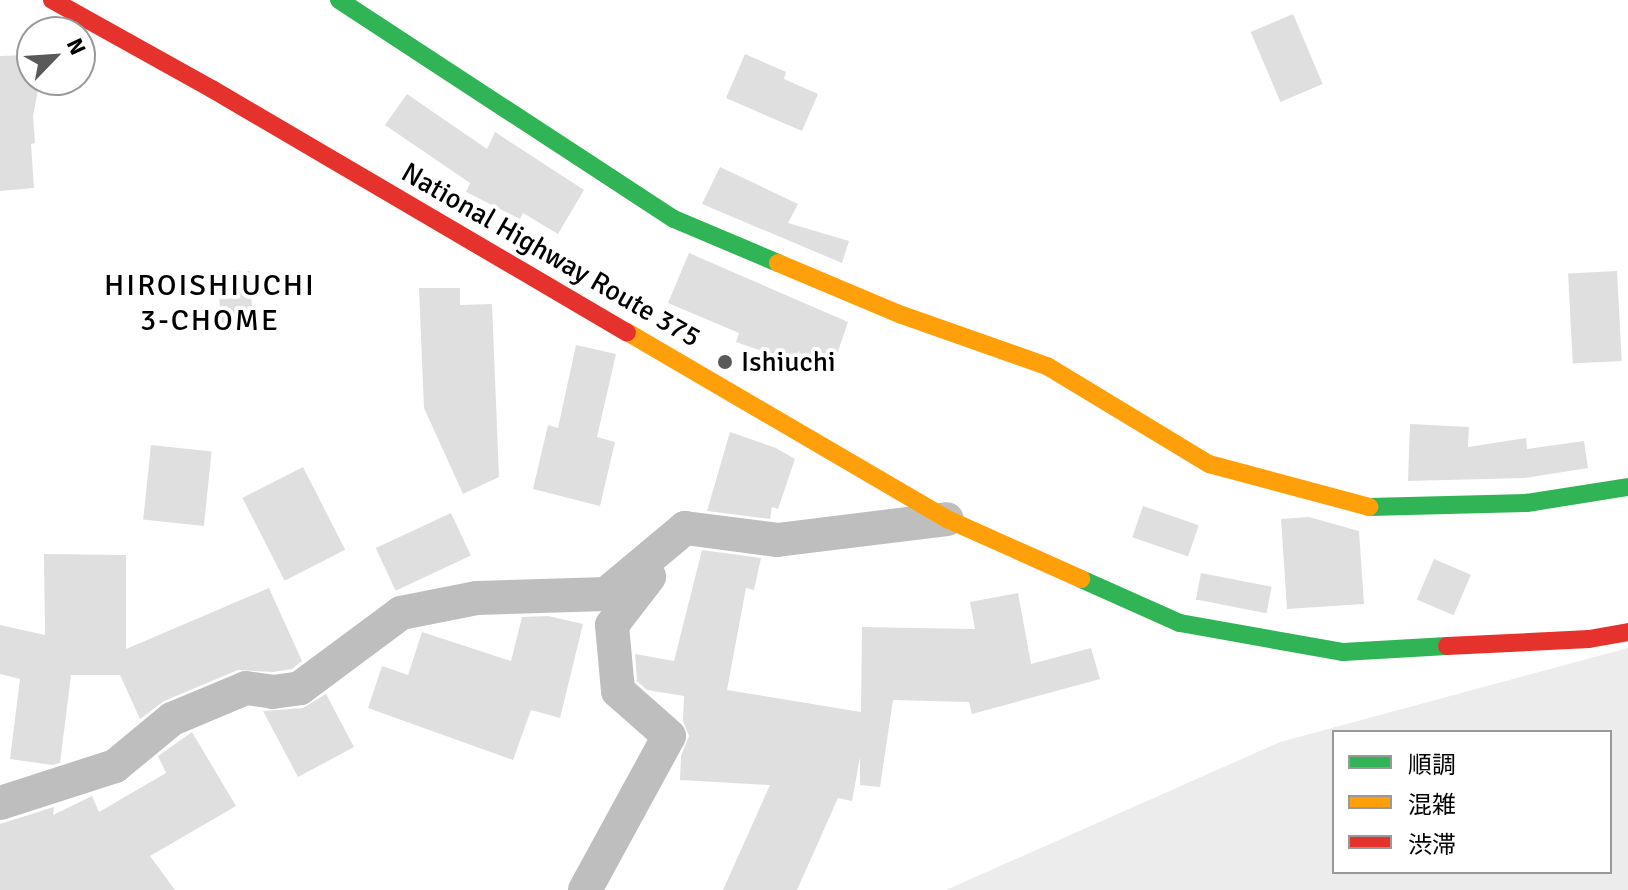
<!DOCTYPE html>
<meta charset="utf-8">
<style>
body{margin:0}
#map{position:relative;width:1628px;height:890px;overflow:hidden;background:#fff;font-family:Signika,"Noto Sans JP",sans-serif}
div>[style]{position:absolute}
[style*='--x']{left:calc(var(--x)*1px);top:calc(var(--y)*1px);width:calc(var(--w)*1px);rotate:calc(var(--a)*1deg)}
.green>*{inset:0;background:#ececec}
.building>*{inset:0;background:#dfdfdf;transform-origin:0 0}
.street>*{height:34px;margin:-17px;padding:0 17px;transform-origin:17px;border-radius:17px;background:#bebebe}
.fast>*{height:18px;margin:-9px;padding:0 9px;transform-origin:9px;border-radius:9px;background:#30b455}
.slow>*{height:18px;margin:-9px;padding:0 9px;transform-origin:9px;border-radius:9px;background:#ff9f0a}
.jam>*{height:18px;margin:-9px;padding:0 9px;transform-origin:9px;border-radius:9px;background:#e5322d}
.dots>*{width:22px;height:22px;translate:-50% -50%;box-sizing:border-box;border:4px solid #fff;border-radius:50%}
span{translate:-50% -50%;white-space:nowrap;text-align:center;line-height:1.15;-webkit-text-stroke:8px #fff;paint-order:stroke}
.street-label{font-size:28px;color:#000}
.poi-label{font-size:28px;color:#000}
.left{translate:0 -50%;text-align:left}
.neighbourhood-label{font-size:30px;color:#000;letter-spacing:2px}
.legend{position:absolute;left:1332px;top:730px;width:280px;height:144px;box-sizing:border-box;background:#fff;border:2px solid #999;margin:0;padding:10px 14px;list-style:none;font-size:24px;color:#000}
.legend li{display:flex;align-items:center;gap:16px;height:40px}
.legend b{width:40px;border:2px solid #999}
.north{position:absolute;left:16px;top:16px;width:80px;height:80px;box-sizing:border-box;background:#fff;border:2px solid #999;border-radius:50%;rotate:65deg;font-size:22px;font-weight:700;line-height:32px;text-align:center;color:#000}
.north::after{content:'';display:block;margin:auto;width:28px;height:36px;background:#595959;clip-path:polygon(50% 0,100% 100%,50% 72%,0 100%)}
</style>
<div id="map">
<div class="green">
<i style="clip-path:polygon(evenodd,1628px 648px,1628px 890px,946px 890px,1280px 742px,1628px 648px,1334px 732px,1610px 732px,1610px 872px,1334px 872px,1334px 732px)"></i>
</div>
<div class="building">
<i style="left:1293px;top:14px;width:76px;height:46px;rotate:67deg"></i>
<i style="clip-path:polygon(745px 54px,786px 72px,784px 79px,818px 94px,802px 131px,726px 98px)"></i>
<i style="clip-path:polygon(25px 55px,25px 63px,32px 64px,32px 80px,40px 80px,33px 116px,35px 143px,31px 144px,34px 188px,0 191px,0 56px)"></i>
<i style="clip-path:polygon(407px 94px,487px 149px,495px 132px,584px 190px,558px 234px,523px 213px,520px 219px,466px 192px,470px 183px,385px 125px)"></i>
<i style="clip-path:polygon(720px 167px,798px 204px,788px 223px,849px 241px,842px 263px,702px 204px)"></i>
<i style="clip-path:polygon(689px 253px,848px 322px,830px 375px,736px 342px,739px 333px,668px 303px)"></i>
<i style="left:250px;top:271px;width:55px;height:32px;rotate:87deg"></i>
<i style="left:1617px;top:271px;width:90px;height:49px;rotate:87deg"></i>
<i style="clip-path:polygon(419px 288px,460px 288px,460px 305px,492px 304px,499px 477px,463px 494px,424px 408px)"></i>
<i style="clip-path:polygon(576px 345px,616px 354px,597px 437px,615px 442px,600px 506px,533px 489px,548px 425px,558px 428px)"></i>
<i style="clip-path:polygon(1410px 424px,1469px 427px,1468px 447px,1526px 438px,1527px 449px,1584px 441px,1588px 468px,1525px 478px,1408px 481px)"></i>
<i style="clip-path:polygon(730px 432px,776px 448px,795px 459px,778px 509px,772px 507px,770px 519px,707px 511px)"></i>
<i style="left:151px;top:445px;width:61px;height:75px;rotate:6deg"></i>
<i style="left:303px;top:467px;width:93px;height:68px;rotate:63deg"></i>
<i style="left:1143px;top:506px;width:59px;height:33px;rotate:19deg"></i>
<i style="left:451px;top:513px;width:47px;height:83px;rotate:65deg"></i>
<i style="clip-path:polygon(1309px 517px,1359px 531px,1364px 604px,1287px 609px,1281px 519px)"></i>
<i style="clip-path:polygon(702px 550px,761px 558px,754px 590px,746px 588px,727px 690px,861px 712px,862px 627px,975px 629px,970px 602px,1018px 593px,1031px 664px,1091px 648px,1100px 679px,972px 714px,969px 702px,893px 700px,880px 787px,860px 785px,860px 757px,852px 801px,838px 798px,797px 890px,723px 890px,770px 785px,680px 780px,681px 756px,689px 736px,683px 721px,684px 696px,647px 690px,637px 681px,635px 654px,674px 661px)"></i>
<i style="clip-path:polygon(44px 554px,126px 555px,126px 649px,269px 588px,302px 661px,292px 669px,273px 672px,238px 670px,164px 701px,140px 719px,120px 675px,71px 675px,60px 763px,52px 765px,10px 759px,20px 679px,0 674px,0 625px,45px 635px)"></i>
<i style="left:1434px;top:559px;width:40px;height:44px;rotate:23deg"></i>
<i style="left:1201px;top:573px;width:72px;height:27px;rotate:11deg"></i>
<i style="clip-path:polygon(548px 616px,583px 624px,560px 718px,531px 710px,513px 760px,368px 708px,382px 666px,408px 675px,422px 632px,511px 661px,522px 617px)"></i>
<i style="clip-path:polygon(326px 694px,354px 747px,298px 777px,263px 711px,303px 708px)"></i>
<i style="clip-path:polygon(192px 732px,236px 806px,150px 856px,175px 890px,0 890px,0 824px,54px 807px,53px 815px,92px 796px,99px 812px,166px 773px,158px 756px)"></i>
</div>
<div class="street">
<i style="--x:0;--y:803;--w:121;--a:-17.8"></i>
<i style="--x:115;--y:766;--w:74;--a:-39.5"></i>
<i style="--x:172;--y:719;--w:80;--a:-22.7"></i>
<i style="--x:246;--y:688;--w:27;--a:8"></i>
<i style="--x:273;--y:692;--w:27;--a:-8"></i>
<i style="--x:300;--y:688;--w:126;--a:-36.6"></i>
<i style="--x:401;--y:613;--w:77;--a:-11.2"></i>
<i style="--x:477;--y:598;--w:129;--a:-1.8"></i>
<i style="--x:606;--y:594;--w:103;--a:-39.9"></i>
<i style="--x:685;--y:528;--w:93;--a:7.4"></i>
<i style="--x:777;--y:540;--w:171;--a:-7"></i>
<i style="--x:585;--y:890;--w:175;--a:-61.4"></i>
<i style="--x:669;--y:736;--w:68;--a:-138.6"></i>
<i style="--x:618;--y:691;--w:66;--a:-95.2"></i>
<i style="--x:612;--y:625;--w:61;--a:-52.4"></i>
</div>
<div class="fast">
<i style="--x:339;--y:0;--w:400;--a:33.2"></i>
<i style="--x:674;--y:219;--w:113;--a:22.9"></i>
<i style="--x:1369;--y:507;--w:158;--a:-1.5"></i>
<i style="--x:1527;--y:503;--w:102;--a:-9"></i>
<i style="--x:1081;--y:579;--w:108;--a:24"></i>
<i style="--x:1180;--y:623;--w:166;--a:10.1"></i>
<i style="--x:1343;--y:652;--w:104;--a:-3.3"></i>
</div>
<div class="slow">
<i style="--x:778;--y:263;--w:134;--a:22.8"></i>
<i style="--x:902;--y:315;--w:154;--a:19.4"></i>
<i style="--x:1047;--y:366;--w:189;--a:31.2"></i>
<i style="--x:1209;--y:464;--w:166;--a:15"></i>
<i style="--x:627;--y:332;--w:371;--a:30.3"></i>
<i style="--x:947;--y:519;--w:147;--a:24.1"></i>
</div>
<div class="jam">
<i style="--x:52;--y:0;--w:183;--a:29.1"></i>
<i style="--x:212;--y:89;--w:481;--a:30.4"></i>
<i style="--x:1447;--y:646;--w:142;--a:-2.8"></i>
<i style="--x:1589;--y:639;--w:40;--a:-10"></i>
</div>
<div class="dots">
<i style="left:725px;top:362px;background:#595959"></i>
</div>
<div class="street-label">
<span style="left:551px;top:255px;rotate:30deg">National Highway Route 375</span>
</div>
<div class="poi-label">
<span class="left" style="left:741px;top:362px">Ishiuchi</span>
</div>
<div class="neighbourhood-label">
<span style="left:210px;top:303px">HIROISHIUCHI<br>3-CHOME</span>
</div>
<ul class="legend">
<li><b style="height:10px;background:#30b455"></b>順調</li>
<li><b style="height:10px;background:#ff9f0a"></b>混雑</li>
<li><b style="height:10px;background:#e5322d"></b>渋滞</li>
</ul>
<div class="north">N</div>
</div>
